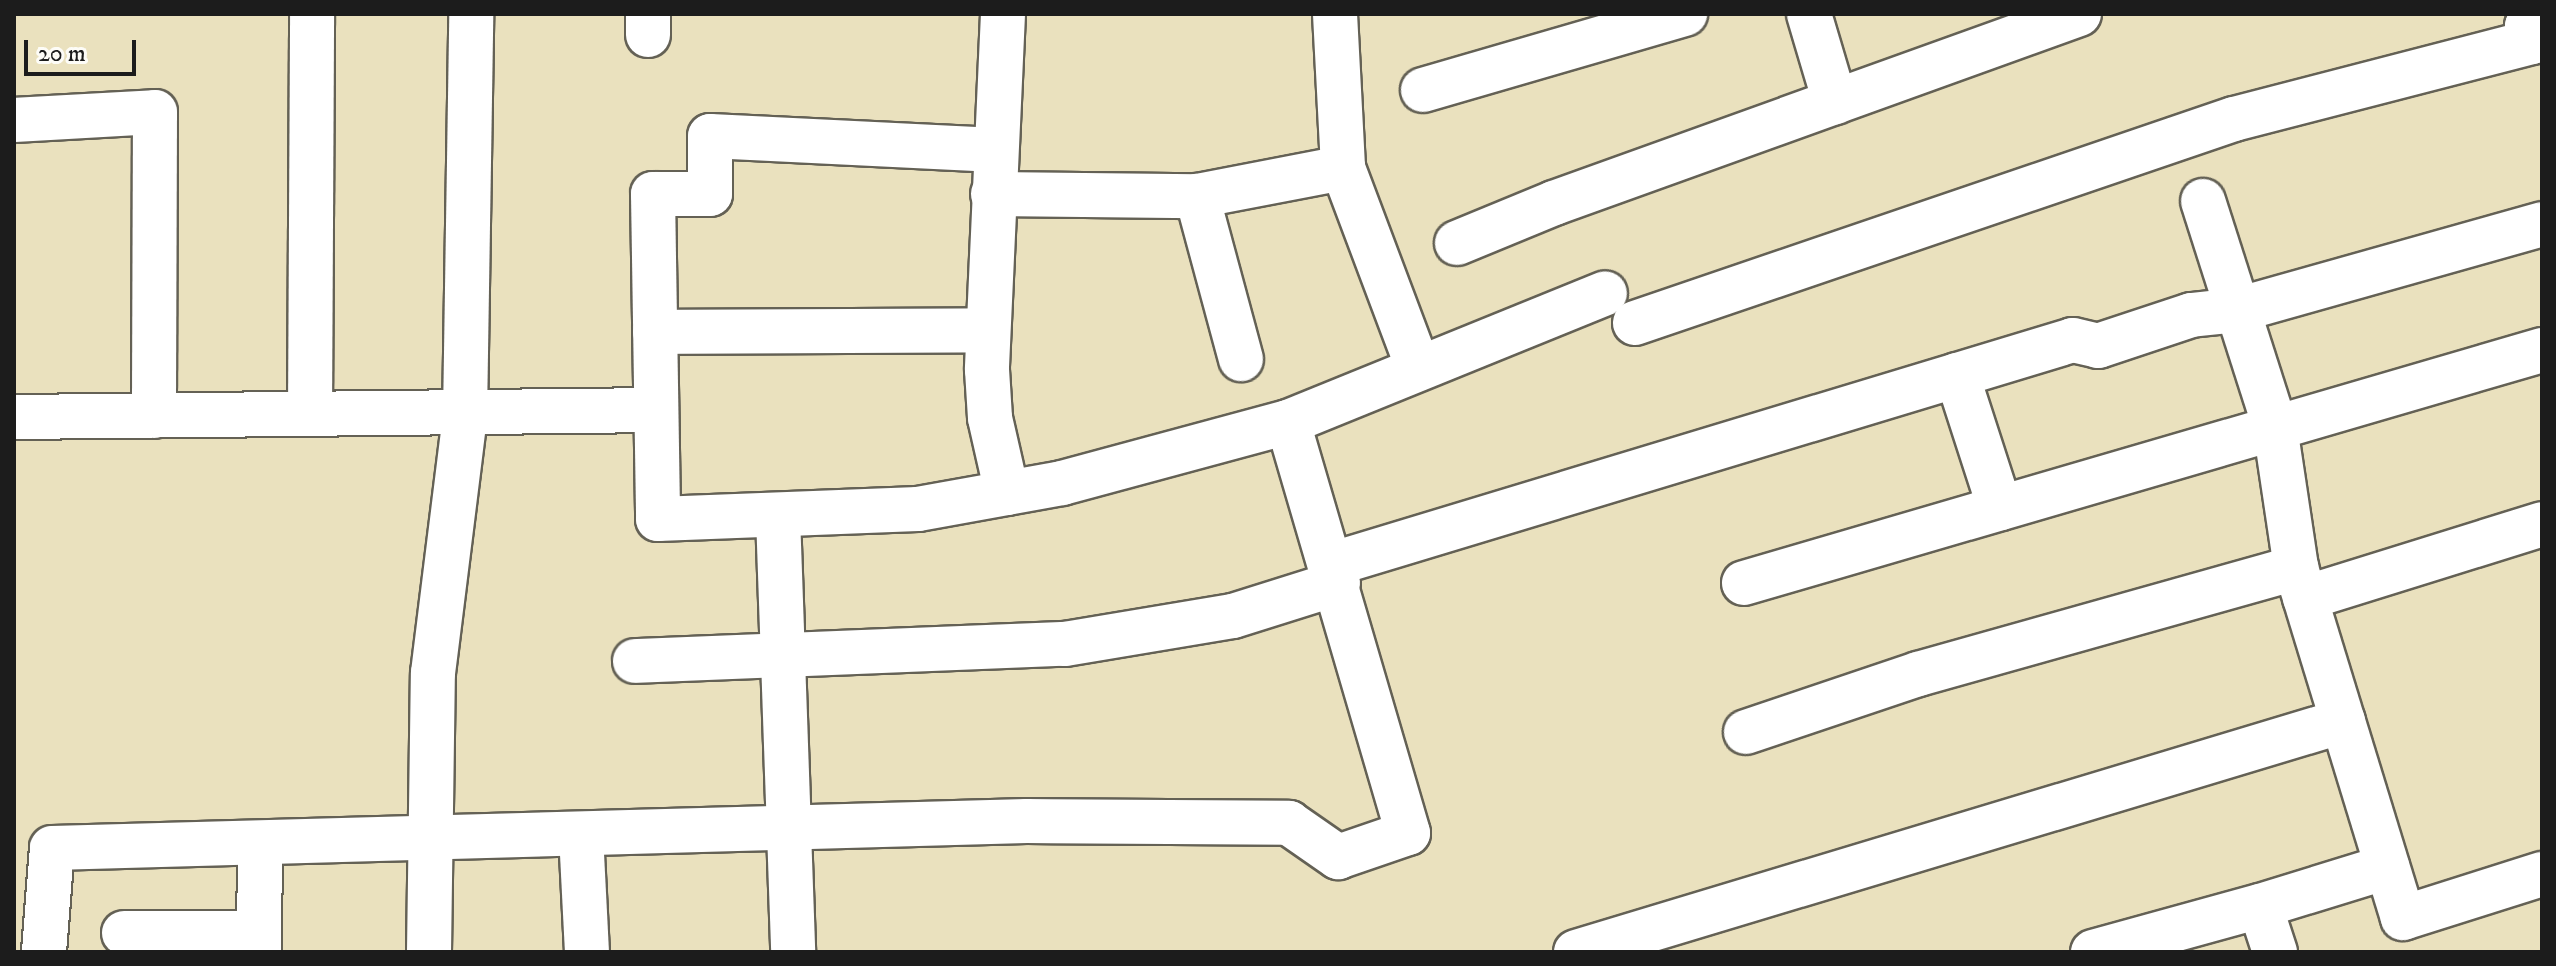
<!DOCTYPE html>
<style>
body{margin:0}
#map{position:relative;width:2556px;height:966px;overflow:hidden;background:#eae1be;font-family:"IM FELL DW Pica",serif}
div>[style]{position:absolute}
[style*='--x']{left:calc(var(--x)*1px);top:calc(var(--y)*1px);width:calc(var(--w)*1px);rotate:calc(var(--a)*1deg)}
.roads{filter:drop-shadow(2px 0 #646155) drop-shadow(-2px 0 #646155) drop-shadow(0 2px #646155) drop-shadow(0 -2px #646155)}
.minor>*{height:44px;margin:-22px;padding:0 22px;transform-origin:22px;border-radius:22px;background:#fff}
span{translate:-50% -50%;white-space:nowrap;text-align:center;line-height:1.15;-webkit-text-stroke:8px #fdfcf7;paint-order:stroke}
.frame{position:absolute;inset:0;border:16px solid #1c1c1c;pointer-events:none}
.scale{position:absolute;left:24px;top:40px;width:112px;height:36px;box-sizing:border-box;border:4px solid #1c1c1c;border-top:0;padding-left:10px;font-size:24px;line-height:28px;white-space:nowrap;color:#1c1c1c;-webkit-text-stroke:6px #fdfcf7;paint-order:stroke}
</style>
<div id="map">
<div class="roads">
<div class="minor">
<i style="--x:648;--y:14;--w:21;--a:90"></i>
<i style="--x:1003;--y:14;--w:356;--a:92.6"></i>
<i style="--x:987;--y:370;--w:48;--a:86.4"></i>
<i style="--x:990;--y:418;--w:77;--a:77.2"></i>
<i style="--x:1335;--y:14;--w:154;--a:87"></i>
<i style="--x:1343;--y:168;--w:214;--a:69.4"></i>
<i style="--x:1809;--y:14;--w:92;--a:73.5"></i>
<i style="--x:1423;--y:90;--w:273;--a:-16.2"></i>
<i style="--x:14;--y:120;--w:141;--a:-3.2"></i>
<i style="--x:155;--y:112;--w:304;--a:90.2"></i>
<i style="--x:996;--y:150;--w:286;--a:-177.2"></i>
<i style="--x:710;--y:136;--w:58;--a:90"></i>
<i style="--x:710;--y:194;--w:57;--a:180"></i>
<i style="--x:653;--y:194;--w:325;--a:89.1"></i>
<i style="--x:658;--y:519;--w:260;--a:-2.2"></i>
<i style="--x:918;--y:509;--w:146;--a:-10.2"></i>
<i style="--x:1062;--y:483;--w:234;--a:-15.1"></i>
<i style="--x:1288;--y:422;--w:342;--a:-22.1"></i>
<i style="--x:993;--y:194;--w:204;--a:0.6"></i>
<i style="--x:1197;--y:196;--w:149;--a:-10.9"></i>
<i style="--x:1197;--y:196;--w:169;--a:74.9"></i>
<i style="--x:2203;--y:201;--w:237;--a:72.3"></i>
<i style="--x:2275;--y:427;--w:143;--a:81.5"></i>
<i style="--x:2296;--y:568;--w:366;--a:73"></i>
<i style="--x:2403;--y:918;--w:146;--a:-17.6"></i>
<i style="--x:1457;--y:243;--w:105;--a:-22.4"></i>
<i style="--x:1554;--y:203;--w:558;--a:-19.8"></i>
<i style="--x:1635;--y:323;--w:633;--a:-18.81"></i>
<i style="--x:2234;--y:119;--w:308;--a:-14.5"></i>
<i style="--x:2532;--y:42;--w:17;--a:-107"></i>
<i style="--x:2527;--y:26;--w:16;--a:-15"></i>
<i style="--x:655;--y:332;--w:333;--a:-0.3"></i>
<i style="--x:1957;--y:375;--w:140;--a:72.1"></i>
<i style="--x:310;--y:414;--w:400;--a:-89.7"></i>
<i style="--x:14;--y:417;--w:642;--a:-0.62"></i>
<i style="--x:778;--y:516;--w:436;--a:88"></i>
<i style="--x:1333;--y:564;--w:773;--a:-16.84"></i>
<i style="--x:2073;--y:340;--w:26;--a:13"></i>
<i style="--x:2098;--y:346;--w:98;--a:-18.4"></i>
<i style="--x:2191;--y:315;--w:46;--a:-6.2"></i>
<i style="--x:2237;--y:310;--w:317;--a:-15.7"></i>
<i style="--x:1744;--y:583;--w:831;--a:-16.28"></i>
<i style="--x:2305;--y:598;--w:248;--a:-17.3"></i>
<i style="--x:635;--y:661;--w:430;--a:-2.3"></i>
<i style="--x:1065;--y:644;--w:170;--a:-9.5"></i>
<i style="--x:1233;--y:616;--w:110;--a:-17.4"></i>
<i style="--x:1746;--y:732;--w:182;--a:-18.6"></i>
<i style="--x:1918;--y:674;--w:393;--a:-15.7"></i>
<i style="--x:581;--y:834;--w:118;--a:87.1"></i>
<i style="--x:124;--y:933;--w:135;--a:0"></i>
<i style="--x:44;--y:952;--w:104;--a:-85.6"></i>
<i style="--x:52;--y:848;--w:975;--a:-1.59"></i>
<i style="--x:1027;--y:821;--w:262;--a:0.4"></i>
<i style="--x:1289;--y:823;--w:60;--a:34.8"></i>
<i style="--x:1338;--y:857;--w:74;--a:-18.9"></i>
<i style="--x:1408;--y:833;--w:428;--a:-106.3"></i>
<i style="--x:259;--y:952;--w:109;--a:-89.5"></i>
<i style="--x:429;--y:952;--w:279;--a:-89.2"></i>
<i style="--x:433;--y:673;--w:259;--a:-82.9"></i>
<i style="--x:465;--y:416;--w:402;--a:-89.1"></i>
<i style="--x:1576;--y:952;--w:801;--a:-16.76"></i>
<i style="--x:2093;--y:952;--w:173;--a:-15.4"></i>
<i style="--x:2275;--y:952;--w:48;--a:-108.1"></i>
<i style="--x:2260;--y:906;--w:133;--a:-17.1"></i>
</div>
</div>
<div class="frame"></div>
<div class="scale">20 m</div>
</div>
